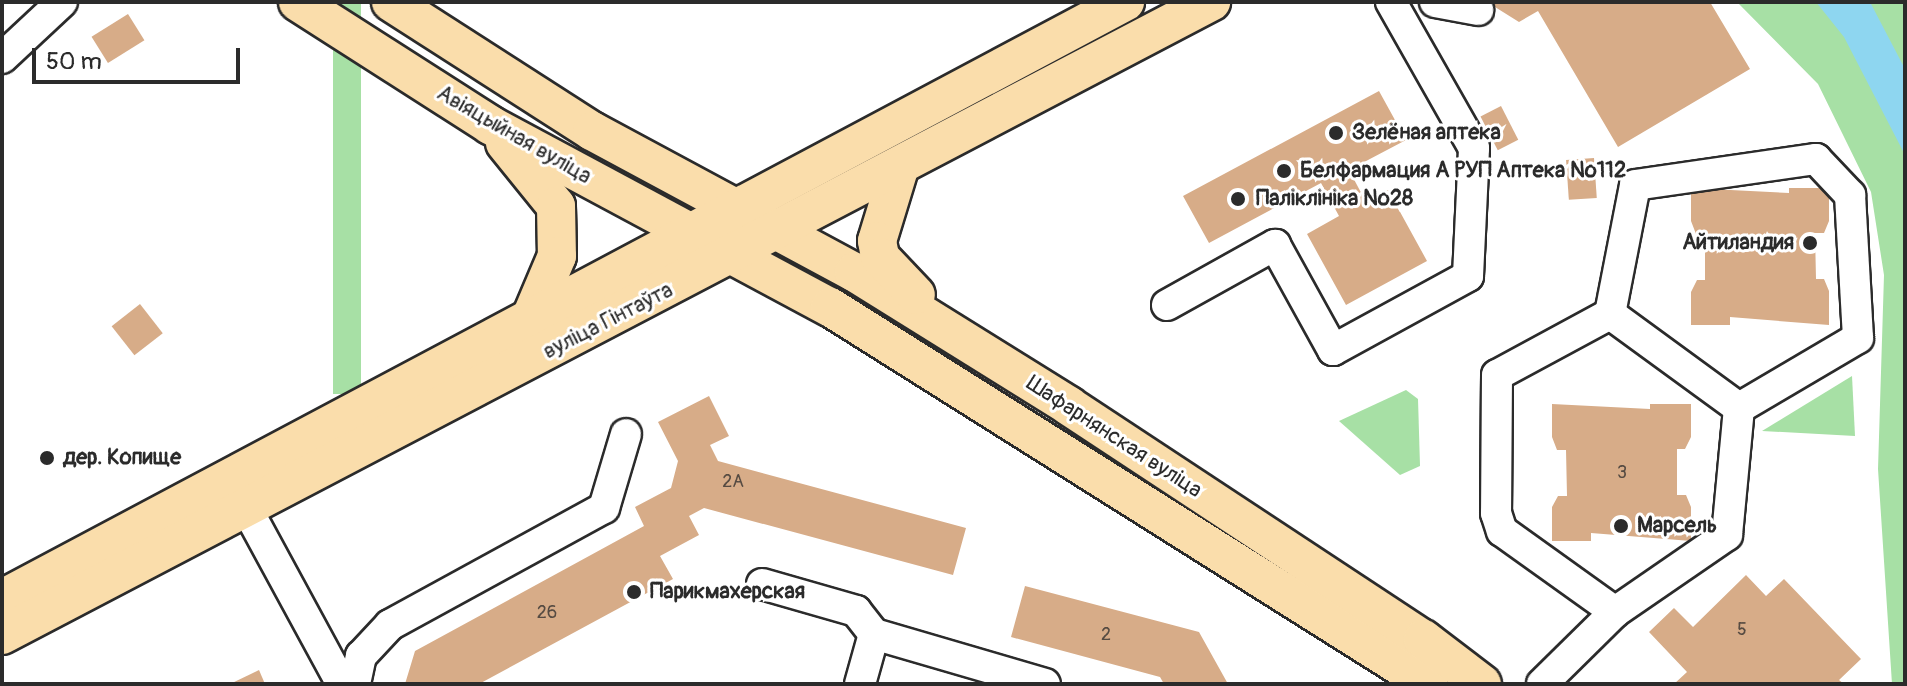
<!DOCTYPE html>
<meta charset="utf-8">
<style>
body{margin:0}
#map{position:relative;width:1907px;height:686px;overflow:hidden;background:#fff;font-family:Pangolin,sans-serif}
div>[style]{position:absolute}
[style*='--x']{left:calc(var(--x)*1px);top:calc(var(--y)*1px);width:calc(var(--w)*1px);rotate:calc(var(--a)*1deg)}
.green>*{inset:0;background:#a7e0a5;transform-origin:0 0}
.water>*{inset:0;background:#8ed6f0}
.building>*{inset:0;background:#d7ac88;transform-origin:0 0}
.roads{filter:drop-shadow(2px 0 #2b2b2b) drop-shadow(-2px 0 #2b2b2b) drop-shadow(0 2px #2b2b2b) drop-shadow(0 -2px #2b2b2b)}
.minor>*{height:30px;margin:-15px;padding:0 15px;transform-origin:15px;border-radius:15px;background:#fff}
.major>*{height:38px;margin:-19px;padding:0 19px;transform-origin:19px;border-radius:19px;background:#faddab}
.dots>*{width:22px;height:22px;translate:-50% -50%;box-sizing:border-box;border:4px solid #fff;border-radius:50%}
span{translate:-50% -50%;white-space:nowrap;text-align:center;line-height:1.15;-webkit-text-stroke:6px #fff;paint-order:stroke}
.number-label{font-size:18px;color:#564b42}
.number-label span{-webkit-text-stroke-width:0}
.poi-label{font-size:22px;color:#2b2b2b;font-weight:700}
.left{translate:0 -50%;text-align:left}
.right{translate:-100% -50%;text-align:right}
.street-label{font-size:22px;color:#2b2b2b}
.frame{position:absolute;inset:0;border:4px solid #2b2b2b;pointer-events:none}
.scale{position:absolute;left:32px;top:48px;width:208px;height:36px;box-sizing:border-box;border:4px solid #2b2b2b;border-top:0;padding-left:10px;font-size:24px;line-height:28px;white-space:nowrap;color:#2b2b2b;-webkit-text-stroke:6px #fff;paint-order:stroke}
</style>
<div id="map">
<div class="green">
<i style="left:333px;top:2px;width:28px;height:392px"></i>
<i style="clip-path:polygon(1737px 2px,1905px 2px,1905px 684px,1892px 684px,1878px 469px,1884px 275px,1871px 192px,1818px 84px)"></i>
<i style="clip-path:polygon(1852px 376px,1855px 436px,1762px 431px)"></i>
<i style="clip-path:polygon(1406px 390px,1418px 399px,1420px 466px,1400px 475px,1339px 421px)"></i>
</div>
<div class="water">
<i style="clip-path:polygon(1816px 2px,1870px 2px,1905px 69px,1905px 155px,1844px 37px)"></i>
</div>
<div class="building">
<i style="clip-path:polygon(1487px 2px,1710px 2px,1750px 69px,1618px 147px,1538px 11px,1519px 22px)"></i>
<i style="left:128px;top:14px;width:31px;height:43px;rotate:58deg"></i>
<i style="clip-path:polygon(1379px 91px,1406px 140px,1349px 170px,1366px 202px,1388px 190px,1427px 261px,1346px 305px,1307px 234px,1339px 216px,1321px 183px,1209px 243px,1183px 196px)"></i>
<i style="left:1501px;top:106px;width:38px;height:23px;rotate:63deg"></i>
<i style="left:1594px;top:158px;width:40px;height:28px;rotate:86deg"></i>
<i style="clip-path:polygon(1691px 188px,1789px 193px,1789px 188px,1829px 188px,1829px 221px,1824px 233px,1815px 233px,1816px 279px,1824px 279px,1829px 291px,1829px 325px,1730px 317px,1730px 325px,1691px 325px,1691px 292px,1697px 280px,1705px 280px,1705px 234px,1696px 234px,1691px 221px)"></i>
<i style="left:140px;top:304px;width:37px;height:36px;rotate:52deg"></i>
<i style="clip-path:polygon(709px 396px,729px 436px,710px 445px,718px 461px,966px 528px,953px 575px,704px 508px,689px 516px,699px 535px,660px 556px,673px 579px,479px 684px,405px 684px,415px 651px,644px 526px,635px 507px,671px 488px,678px 461px,658px 422px)"></i>
<i style="clip-path:polygon(1552px 404px,1650px 409px,1650px 404px,1691px 404px,1691px 437px,1685px 449px,1677px 449px,1677px 495px,1686px 495px,1691px 507px,1691px 541px,1591px 533px,1591px 541px,1552px 541px,1552px 507px,1558px 496px,1567px 496px,1566px 450px,1557px 450px,1552px 437px)"></i>
<i style="clip-path:polygon(1746px 575px,1766px 596px,1784px 579px,1861px 659px,1839px 680px,1844px 684px,1674px 684px,1687px 672px,1649px 632px,1674px 608px,1693px 627px)"></i>
<i style="clip-path:polygon(1025px 586px,1199px 632px,1228px 684px,1164px 684px,1160px 677px,1011px 637px)"></i>
<i style="clip-path:polygon(259px 670px,265px 684px,230px 684px)"></i>
</div>
<div class="roads">
<div class="minor">
<i style="--x:1435;--y:2;--w:44;--a:10.5"></i>
<i style="--x:2;--y:58;--w:82;--a:-43"></i>
<i style="--x:1167;--y:305;--w:124;--a:-29.1"></i>
<i style="--x:1275;--y:245;--w:120;--a:61.1"></i>
<i style="--x:1333;--y:350;--w:154;--a:-28.7"></i>
<i style="--x:1468;--y:276;--w:128;--a:-87.3"></i>
<i style="--x:1474;--y:148;--w:168;--a:-119.6"></i>
<i style="--x:1610;--y:314;--w:131;--a:-79"></i>
<i style="--x:1635;--y:185;--w:183;--a:-8.2"></i>
<i style="--x:1816;--y:159;--w:50;--a:46.6"></i>
<i style="--x:1850;--y:195;--w:143;--a:86.8"></i>
<i style="--x:1858;--y:338;--w:138;--a:149.5"></i>
<i style="--x:236;--y:489;--w:222;--a:61.5"></i>
<i style="--x:762;--y:584;--w:98;--a:16"></i>
<i style="--x:856;--y:611;--w:29;--a:52"></i>
<i style="--x:874;--y:634;--w:178;--a:16.3"></i>
<i style="--x:355;--y:684;--w:29;--a:-78"></i>
<i style="--x:361;--y:656;--w:42;--a:-46.9"></i>
<i style="--x:390;--y:625;--w:244;--a:-28.7"></i>
<i style="--x:604;--y:508;--w:77;--a:-73.4"></i>
<i style="--x:860;--y:684;--w:52;--a:-74.4"></i>
<i style="--x:1542;--y:684;--w:103;--a:-44.6"></i>
<i style="--x:1615;--y:612;--w:136;--a:-34.5"></i>
<i style="--x:1727;--y:535;--w:128;--a:-84.6"></i>
<i style="--x:1739;--y:408;--w:160;--a:-143.9"></i>
<i style="--x:1610;--y:314;--w:128;--a:151.6"></i>
<i style="--x:1497;--y:375;--w:138;--a:90.4"></i>
<i style="--x:1496;--y:513;--w:19;--a:72"></i>
<i style="--x:1502;--y:531;--w:139;--a:35.6"></i>
</div>
<div class="major">
<i style="--x:298;--y:2;--w:228;--a:32.6"></i>
<i style="--x:490;--y:125;--w:386;--a:28.2"></i>
<i style="--x:830;--y:307;--w:708;--a:32.19"></i>
<i style="--x:391;--y:2;--w:239;--a:32.7"></i>
<i style="--x:592;--y:131;--w:298;--a:28.3"></i>
<i style="--x:854;--y:272;--w:253;--a:31.9"></i>
<i style="--x:1069;--y:406;--w:424;--a:33.4"></i>
<i style="--x:1423;--y:639;--w:74;--a:37.3"></i>
<i style="--x:505;--y:143;--w:81;--a:51"></i>
<i style="--x:556;--y:206;--w:50;--a:88.9"></i>
<i style="--x:557;--y:256;--w:64;--a:113"></i>
<i style="--x:899;--y:169;--w:75;--a:107"></i>
<i style="--x:877;--y:241;--w:16;--a:79"></i>
<i style="--x:880;--y:257;--w:52;--a:46.5"></i>
<i style="--x:2;--y:599;--w:1272;--a:-28"></i>
<i style="--x:2;--y:635;--w:1365;--a:-27.64"></i>
</div>
</div>
<div class="dots">
<i style="left:1336px;top:133px;background:#2b2b2b"></i>
<i style="left:1284px;top:171px;background:#2b2b2b"></i>
<i style="left:1238px;top:199px;background:#2b2b2b"></i>
<i style="left:1810px;top:243px;background:#2b2b2b"></i>
<i style="left:47px;top:458px;background:#2b2b2b"></i>
<i style="left:1621px;top:526px;background:#2b2b2b"></i>
<i style="left:634px;top:592px;background:#2b2b2b"></i>
</div>
<div class="number-label">
<span style="left:1622px;top:473px">3</span>
<span style="left:733px;top:482px">2А</span>
<span style="left:547px;top:613px">26</span>
<span style="left:1742px;top:630px">5</span>
<span style="left:1106px;top:635px">2</span>
</div>
<div class="poi-label">
<span class="left" style="left:1352px;top:133px">Зелёная аптека</span>
<span class="left" style="left:1300px;top:171px">Белфармация А РУП Аптека №112</span>
<span class="left" style="left:1256px;top:199px">Паліклініка №28</span>
<span class="right" style="left:1794px;top:243px">Айтиландия</span>
<span class="left" style="left:63px;top:458px">дер. Копище</span>
<span class="left" style="left:1637px;top:526px">Марсель</span>
<span class="left" style="left:650px;top:592px">Парикмахерская</span>
</div>
<div class="street-label">
<span style="left:514px;top:135px;rotate:30deg">Авіяцыйная вуліца</span>
<span style="left:608px;top:321px;rotate:-27deg">вуліца Гінтаўта</span>
<span style="left:1114px;top:437px;rotate:33deg">Шафарнянская вуліца</span>
</div>
<div class="frame"></div>
<div class="scale">50 m</div>
</div>
